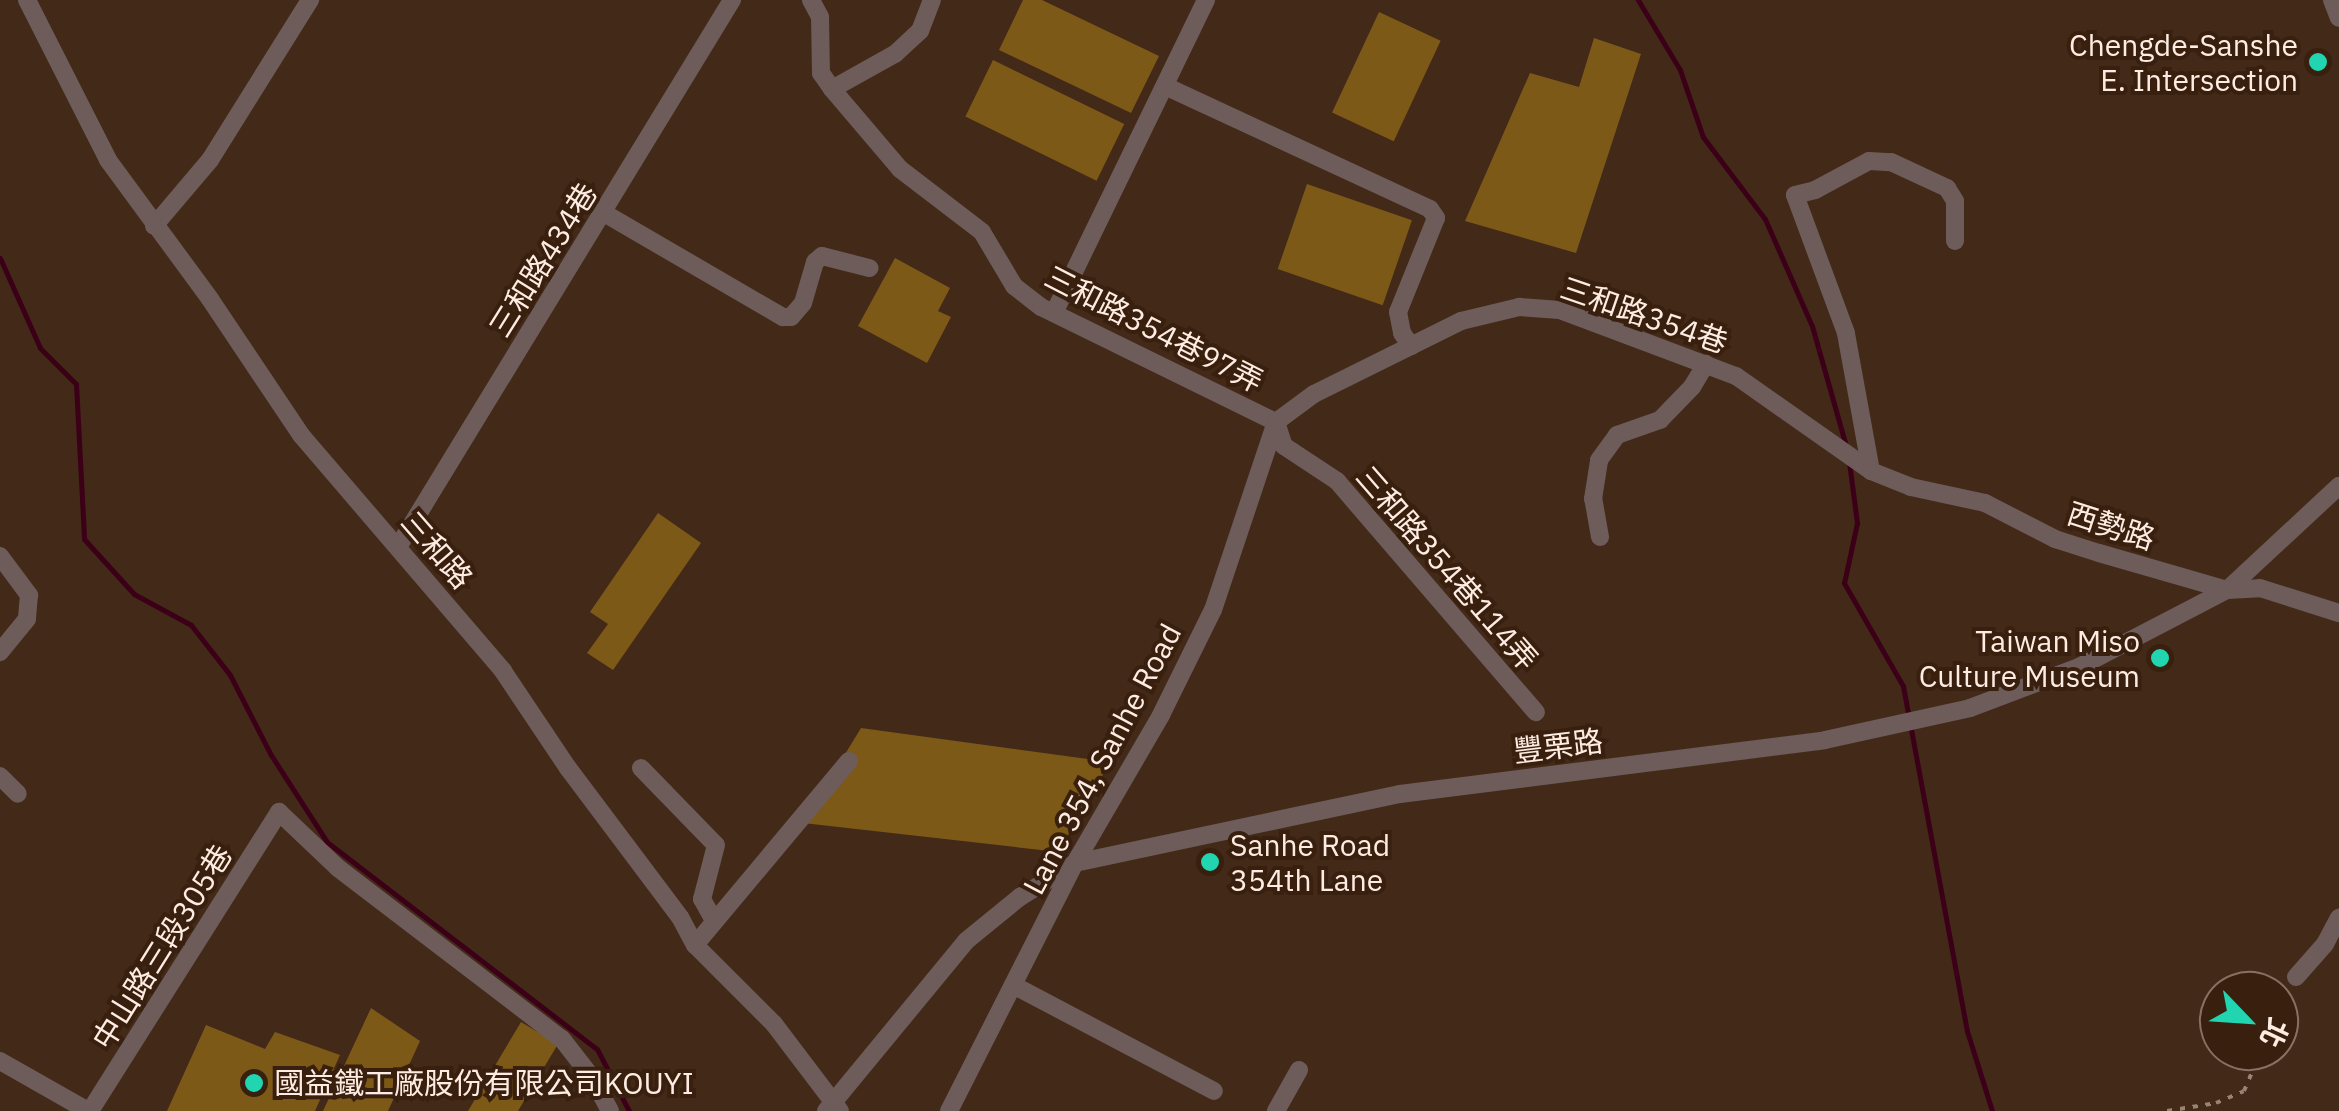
<!DOCTYPE html>
<meta charset="utf-8">
<style>
body{margin:0}
#map{position:relative;width:2339px;height:1111px;overflow:hidden;background:#432918;font-family:"IBM Plex Sans","Noto Sans TC",sans-serif}
div>[style]{position:absolute}
[style*='--x']{left:calc(var(--x)*1px);top:calc(var(--y)*1px);width:calc(var(--w)*1px);rotate:calc(var(--a)*1deg)}
.stream>*{height:5px;margin:-2.5px;padding:0 2.5px;transform-origin:2.5px;border-radius:2.5px;background:#3b0017}
.building>*{inset:0;background:#7d5918;transform-origin:0 0}
.path>*{height:4px;margin-top:-2px;transform-origin:0;background:repeating-linear-gradient(90deg,#998375 0 5px,transparent 0 13px)}
.minor>*{height:18px;margin:-9px;padding:0 9px;transform-origin:9px;border-radius:9px;background:#6d5c5a}
.dots>*{width:28px;height:28px;translate:-50% -50%;box-sizing:border-box;border:5px solid #381f0e;border-radius:50%}
span{translate:-50% -50%;white-space:nowrap;text-align:center;line-height:1.15;-webkit-text-stroke:8px #381f0e;paint-order:stroke}
.poi-label{font-size:30px;color:#feece2}
.right{translate:-100% -50%;text-align:right}
.left{translate:0 -50%;text-align:left}
.street-label{font-size:30px;color:#feece2}
.north{position:absolute;left:2199px;top:971px;width:100px;height:100px;box-sizing:border-box;background:#381f0e;border:2px solid #877163;border-radius:50%;rotate:115deg;font-size:28px;font-weight:700;line-height:40px;text-align:center;color:#feece2}
.north::after{content:'';display:block;margin:auto;width:35px;height:45px;background:#20d5b0;clip-path:polygon(50% 0,100% 100%,50% 72%,0 100%)}
</style>
<div id="map">
<div class="stream">
<i style="--x:1638;--y:0;--w:82;--a:59"></i>
<i style="--x:1680;--y:70;--w:71;--a:71.1"></i>
<i style="--x:1703;--y:137;--w:103;--a:52.9"></i>
<i style="--x:1765;--y:219;--w:117;--a:66.3"></i>
<i style="--x:1812;--y:326;--w:125;--a:74.2"></i>
<i style="--x:0;--y:258;--w:98;--a:66"></i>
<i style="--x:40;--y:348;--w:51;--a:45"></i>
<i style="--x:76;--y:384;--w:155;--a:87"></i>
<i style="--x:84;--y:539;--w:74;--a:47.7"></i>
<i style="--x:134;--y:594;--w:65;--a:28.5"></i>
<i style="--x:191;--y:625;--w:63;--a:52"></i>
<i style="--x:230;--y:675;--w:90;--a:62.9"></i>
<i style="--x:271;--y:755;--w:103;--a:57.2"></i>
<i style="--x:327;--y:842;--w:340;--a:37.5"></i>
<i style="--x:597;--y:1049;--w:70;--a:62.7"></i>
<i style="--x:1849;--y:462;--w:62;--a:82.5"></i>
<i style="--x:1857;--y:523;--w:61;--a:102.2"></i>
<i style="--x:1844;--y:583;--w:119;--a:60.2"></i>
<i style="--x:1903;--y:686;--w:351;--a:79.5"></i>
<i style="--x:1967;--y:1031;--w:84;--a:72.6"></i>
</div>
<div class="building">
<i style="clip-path:polygon(1023px 0,1042px 0,1159px 56px,1131px 113px,999px 50px)"></i>
<i style="left:1379px;top:12px;width:68px;height:111px;rotate:25deg"></i>
<i style="clip-path:polygon(1594px 38px,1641px 54px,1576px 253px,1465px 221px,1530px 73px,1579px 87px)"></i>
<i style="left:993px;top:60px;width:146px;height:63px;rotate:26deg"></i>
<i style="left:1307px;top:184px;width:111px;height:90px;rotate:19deg"></i>
<i style="clip-path:polygon(895px 258px,950px 288px,938px 311px,951px 317px,927px 363px,858px 326px)"></i>
<i style="clip-path:polygon(658px 513px,701px 543px,613px 670px,587px 653px,608px 624px,590px 612px)"></i>
<i style="clip-path:polygon(861px 728px,1110px 762px,1059px 852px,803px 823px)"></i>
<i style="clip-path:polygon(371px 1008px,420px 1041px,388px 1111px,323px 1111px)"></i>
<i style="clip-path:polygon(521px 1022px,558px 1044px,518px 1111px,468px 1111px)"></i>
<i style="clip-path:polygon(206px 1025px,265px 1049px,275px 1032px,340px 1055px,315px 1111px,167px 1111px)"></i>
</div>
<div class="path">
<i style="--x:2167;--y:1111;--w:50;--a:-9.3"></i>
<i style="--x:2216;--y:1103;--w:30;--a:-23"></i>
<i style="--x:2244;--y:1091;--w:43;--a:-67"></i>
</div>
<div class="minor">
<i style="--x:27;--y:0;--w:179;--a:63.1"></i>
<i style="--x:108;--y:160;--w:172;--a:53.7"></i>
<i style="--x:210;--y:299;--w:164;--a:56.2"></i>
<i style="--x:301;--y:435;--w:311;--a:49.4"></i>
<i style="--x:503;--y:671;--w:117;--a:56.2"></i>
<i style="--x:568;--y:768;--w:186;--a:53.1"></i>
<i style="--x:680;--y:917;--w:32;--a:62"></i>
<i style="--x:695;--y:945;--w:112;--a:45"></i>
<i style="--x:774;--y:1024;--w:109;--a:52.8"></i>
<i style="--x:811;--y:0;--w:19;--a:62"></i>
<i style="--x:820;--y:17;--w:56;--a:89"></i>
<i style="--x:821;--y:73;--w:19;--a:55"></i>
<i style="--x:832;--y:89;--w:105;--a:49.6"></i>
<i style="--x:900;--y:169;--w:103;--a:37.5"></i>
<i style="--x:982;--y:232;--w:63;--a:59.3"></i>
<i style="--x:1014;--y:286;--w:34;--a:38"></i>
<i style="--x:1041;--y:307;--w:262;--a:26.1"></i>
<i style="--x:2332;--y:0;--w:19;--a:69"></i>
<i style="--x:1165;--y:86;--w:292;--a:24.9"></i>
<i style="--x:1430;--y:209;--w:11;--a:56"></i>
<i style="--x:1436;--y:218;--w:101;--a:112"></i>
<i style="--x:1398;--y:312;--w:21;--a:79"></i>
<i style="--x:1402;--y:333;--w:16;--a:55"></i>
<i style="--x:832;--y:89;--w:72;--a:-29.1"></i>
<i style="--x:895;--y:54;--w:34;--a:-43"></i>
<i style="--x:920;--y:31;--w:33;--a:-69"></i>
<i style="--x:604;--y:213;--w:207;--a:30.2"></i>
<i style="--x:783;--y:317;--w:8;--a:0"></i>
<i style="--x:791;--y:317;--w:18;--a:-49"></i>
<i style="--x:803;--y:303;--w:43;--a:-73.7"></i>
<i style="--x:815;--y:262;--w:9;--a:-41"></i>
<i style="--x:822;--y:256;--w:49;--a:14.3"></i>
<i style="--x:154;--y:226;--w:87;--a:-49.7"></i>
<i style="--x:210;--y:160;--w:189;--a:-58"></i>
<i style="--x:1054;--y:313;--w:348;--a:-64.1"></i>
<i style="--x:1276;--y:422;--w:25;--a:72"></i>
<i style="--x:1284;--y:446;--w:64;--a:33.4"></i>
<i style="--x:1337;--y:481;--w:305;--a:49.3"></i>
<i style="--x:1871;--y:471;--w:140;--a:-100.3"></i>
<i style="--x:1846;--y:333;--w:147;--a:-110.3"></i>
<i style="--x:1795;--y:195;--w:21;--a:-14"></i>
<i style="--x:1815;--y:190;--w:61;--a:-28.2"></i>
<i style="--x:1869;--y:161;--w:22;--a:3"></i>
<i style="--x:1891;--y:162;--w:62;--a:24.9"></i>
<i style="--x:1947;--y:188;--w:15;--a:58"></i>
<i style="--x:1955;--y:201;--w:40;--a:90"></i>
<i style="--x:1600;--y:537;--w:39;--a:-100"></i>
<i style="--x:1593;--y:499;--w:39;--a:-81"></i>
<i style="--x:1599;--y:460;--w:31;--a:-54"></i>
<i style="--x:1617;--y:435;--w:46;--a:-19.2"></i>
<i style="--x:1660;--y:420;--w:46;--a:-45.9"></i>
<i style="--x:1692;--y:387;--w:27;--a:-59"></i>
<i style="--x:398;--y:547;--w:641;--a:-58.59"></i>
<i style="--x:0;--y:556;--w:49;--a:53.4"></i>
<i style="--x:29;--y:595;--w:24;--a:95"></i>
<i style="--x:27;--y:619;--w:43;--a:129.3"></i>
<i style="--x:641;--y:768;--w:107;--a:45.8"></i>
<i style="--x:716;--y:845;--w:56;--a:104.5"></i>
<i style="--x:702;--y:899;--w:25;--a:61"></i>
<i style="--x:0;--y:776;--w:25;--a:45"></i>
<i style="--x:695;--y:945;--w:240;--a:-50.1"></i>
<i style="--x:2296;--y:977;--w:44;--a:-48.7"></i>
<i style="--x:2325;--y:944;--w:30;--a:-62"></i>
<i style="--x:1013;--y:985;--w:227;--a:27.8"></i>
<i style="--x:0;--y:1061;--w:101;--a:29.6"></i>
<i style="--x:90;--y:1111;--w:354;--a:-57.7"></i>
<i style="--x:279;--y:812;--w:81;--a:43.5"></i>
<i style="--x:338;--y:868;--w:282;--a:37.4"></i>
<i style="--x:562;--y:1039;--w:51;--a:52.2"></i>
<i style="--x:593;--y:1079;--w:36;--a:62"></i>
<i style="--x:826;--y:1111;--w:220;--a:-50.5"></i>
<i style="--x:966;--y:941;--w:70;--a:-39.2"></i>
<i style="--x:1020;--y:897;--w:65;--a:-31.7"></i>
<i style="--x:1075;--y:863;--w:332;--a:-12"></i>
<i style="--x:1400;--y:794;--w:428;--a:-7.2"></i>
<i style="--x:1825;--y:740;--w:148;--a:-12.4"></i>
<i style="--x:1970;--y:708;--w:116;--a:-20.6"></i>
<i style="--x:2079;--y:667;--w:167;--a:-27.5"></i>
<i style="--x:2227;--y:590;--w:153;--a:-42.9"></i>
<i style="--x:949;--y:1111;--w:278;--a:-63.1"></i>
<i style="--x:1075;--y:863;--w:171;--a:-59.8"></i>
<i style="--x:1161;--y:715;--w:117;--a:-63.7"></i>
<i style="--x:1213;--y:610;--w:198;--a:-71.5"></i>
<i style="--x:1276;--y:422;--w:47;--a:-36.4"></i>
<i style="--x:1314;--y:394;--w:164;--a:-26.4"></i>
<i style="--x:1461;--y:321;--w:60;--a:-13.6"></i>
<i style="--x:1519;--y:307;--w:41;--a:4.2"></i>
<i style="--x:1560;--y:310;--w:188;--a:20.6"></i>
<i style="--x:1736;--y:376;--w:165;--a:35.1"></i>
<i style="--x:1871;--y:471;--w:43;--a:21.8"></i>
<i style="--x:1911;--y:487;--w:76;--a:12.2"></i>
<i style="--x:1985;--y:503;--w:79;--a:27.2"></i>
<i style="--x:2055;--y:539;--w:46;--a:17.7"></i>
<i style="--x:2099;--y:553;--w:133;--a:16.1"></i>
<i style="--x:2227;--y:590;--w:33;--a:-3"></i>
<i style="--x:2260;--y:588;--w:83;--a:17.6"></i>
<i style="--x:1276;--y:1111;--w:47;--a:-60.7"></i>
</div>
<div class="dots">
<i style="left:2318px;top:62px;background:#20d5b0"></i>
<i style="left:2160px;top:658px;background:#20d5b0"></i>
<i style="left:1210px;top:862px;background:#20d5b0"></i>
<i style="left:254px;top:1083px;background:#20d5b0"></i>
</div>
<div class="poi-label">
<span class="right" style="left:2298px;top:62px">Chengde-Sanshe<br>E. Intersection</span>
<span class="right" style="left:2140px;top:658px">Taiwan Miso<br>Culture Museum</span>
<span class="left" style="left:1230px;top:862px">Sanhe Road<br>354th Lane</span>
<span class="left" style="left:274px;top:1083px">國益鐵工廠股份有限公司KOUYI</span>
</div>
<div class="street-label">
<span style="left:543px;top:260px;rotate:-58deg">三和路434巷</span>
<span style="left:1644px;top:315px;rotate:19deg">三和路354巷</span>
<span style="left:1154px;top:329px;rotate:27deg">三和路354巷97弄</span>
<span style="left:2111px;top:526px;rotate:18deg">西勢路</span>
<span style="left:437px;top:550px;rotate:49deg">三和路</span>
<span style="left:1447px;top:568px;rotate:49deg">三和路354巷114弄</span>
<span style="left:1558px;top:746px;rotate:-7deg">豐栗路</span>
<span style="left:1102px;top:759px;rotate:-62deg">Lane 354, Sanhe Road</span>
<span style="left:162px;top:947px;rotate:-58deg">中山路三段305巷</span>
</div>
<div class="north">北</div>
</div>
